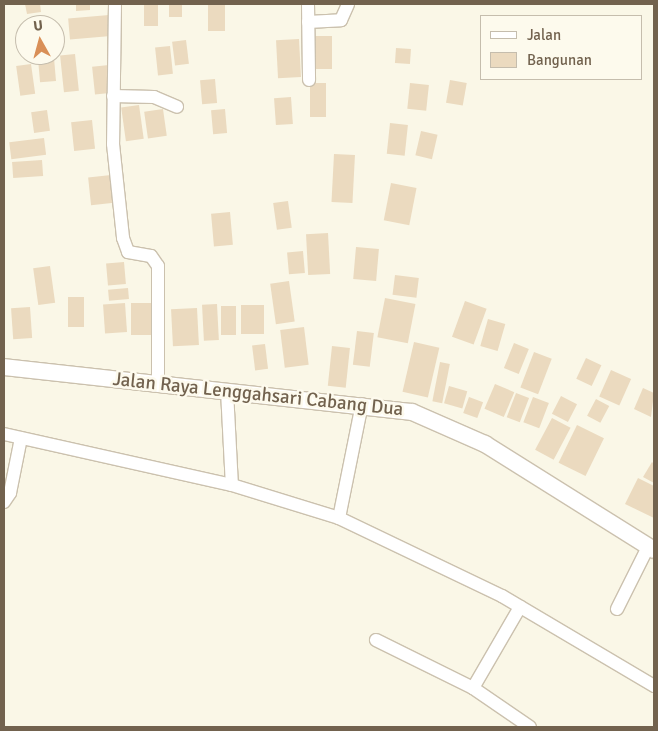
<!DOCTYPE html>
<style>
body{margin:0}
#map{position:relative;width:658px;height:731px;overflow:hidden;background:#faf7e7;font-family:Signika,sans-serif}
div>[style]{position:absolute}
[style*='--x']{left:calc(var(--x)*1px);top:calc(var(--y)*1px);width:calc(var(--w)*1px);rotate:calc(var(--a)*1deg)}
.building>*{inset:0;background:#ebdabf;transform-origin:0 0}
.roads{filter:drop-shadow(1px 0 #cbc1ae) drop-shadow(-1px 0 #cbc1ae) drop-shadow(0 1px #cbc1ae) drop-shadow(0 -1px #cbc1ae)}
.minor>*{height:12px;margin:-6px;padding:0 6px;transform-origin:6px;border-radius:6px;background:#fff}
.tertiary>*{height:16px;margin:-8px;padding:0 8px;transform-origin:8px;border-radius:8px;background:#fff}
span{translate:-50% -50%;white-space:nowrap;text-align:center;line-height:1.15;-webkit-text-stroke:5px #fdfaed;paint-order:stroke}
.street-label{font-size:19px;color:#72624e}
.frame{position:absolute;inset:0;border:5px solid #72624e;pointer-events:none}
.legend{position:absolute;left:480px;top:15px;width:162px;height:65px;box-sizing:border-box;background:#fdfaed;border:1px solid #c5bdad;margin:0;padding:6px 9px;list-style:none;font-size:15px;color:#72624e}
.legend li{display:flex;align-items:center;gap:10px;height:25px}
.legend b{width:25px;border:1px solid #c5bdad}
.north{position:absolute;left:15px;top:15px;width:50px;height:50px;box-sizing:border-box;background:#fdfaed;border:1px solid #c5bdad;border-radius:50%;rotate:353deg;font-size:14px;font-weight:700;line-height:20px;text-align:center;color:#72624e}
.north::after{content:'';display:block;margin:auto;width:18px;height:22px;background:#d98f57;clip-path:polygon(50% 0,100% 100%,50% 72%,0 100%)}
</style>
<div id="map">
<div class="building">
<i style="clip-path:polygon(25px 4px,40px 4px,41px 12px,27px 14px)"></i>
<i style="clip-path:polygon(76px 4px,90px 4px,90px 10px,76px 11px)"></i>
<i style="left:144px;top:4px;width:14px;height:22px"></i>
<i style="left:169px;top:4px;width:13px;height:13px"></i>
<i style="left:208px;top:4px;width:17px;height:27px"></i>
<i style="left:109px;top:15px;width:21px;height:41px;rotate:85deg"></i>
<i style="left:332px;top:36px;width:33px;height:19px;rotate:90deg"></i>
<i style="left:299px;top:39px;width:38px;height:23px;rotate:87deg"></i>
<i style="left:186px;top:40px;width:24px;height:14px;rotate:83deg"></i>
<i style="left:170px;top:46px;width:28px;height:15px;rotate:84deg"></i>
<i style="left:396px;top:48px;width:15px;height:15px;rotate:4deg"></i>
<i style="left:75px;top:54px;width:37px;height:15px;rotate:84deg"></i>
<i style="left:54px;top:58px;width:23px;height:16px;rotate:85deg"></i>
<i style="left:31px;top:64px;width:30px;height:15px;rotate:82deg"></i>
<i style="left:109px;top:65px;width:28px;height:17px;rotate:84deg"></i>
<i style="left:215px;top:79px;width:24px;height:15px;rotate:85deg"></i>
<i style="left:450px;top:80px;width:17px;height:23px;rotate:10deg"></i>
<i style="left:310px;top:83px;width:16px;height:34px"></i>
<i style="left:410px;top:83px;width:19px;height:26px;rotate:6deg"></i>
<i style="left:291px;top:97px;width:27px;height:17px;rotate:86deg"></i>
<i style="left:139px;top:105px;width:34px;height:18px;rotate:82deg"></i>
<i style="left:163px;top:109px;width:27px;height:19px;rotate:82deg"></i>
<i style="left:225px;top:109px;width:24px;height:14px;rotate:85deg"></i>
<i style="left:47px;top:110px;width:21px;height:16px;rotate:82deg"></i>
<i style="left:92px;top:120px;width:29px;height:21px;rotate:84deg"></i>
<i style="left:390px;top:123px;width:18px;height:31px;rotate:6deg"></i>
<i style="left:421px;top:131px;width:17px;height:25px;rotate:13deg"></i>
<i style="left:44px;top:138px;width:17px;height:35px;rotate:83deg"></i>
<i style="left:334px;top:154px;width:21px;height:48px;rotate:3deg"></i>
<i style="left:42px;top:160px;width:16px;height:30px;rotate:86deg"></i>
<i style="left:111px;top:175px;width:28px;height:23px;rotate:84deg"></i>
<i style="left:391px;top:183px;width:26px;height:38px;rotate:11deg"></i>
<i style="left:288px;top:201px;width:27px;height:15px;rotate:82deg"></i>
<i style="left:230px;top:212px;width:33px;height:19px;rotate:85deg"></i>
<i style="left:328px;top:233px;width:41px;height:22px;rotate:87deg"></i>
<i style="left:356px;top:247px;width:23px;height:32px;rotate:5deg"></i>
<i style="left:303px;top:251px;width:22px;height:16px;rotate:85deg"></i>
<i style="left:124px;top:262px;width:22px;height:18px;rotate:85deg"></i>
<i style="left:50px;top:266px;width:37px;height:17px;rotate:82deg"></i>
<i style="left:395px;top:275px;width:24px;height:20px;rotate:7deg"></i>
<i style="left:289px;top:281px;width:41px;height:19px;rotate:82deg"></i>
<i style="left:128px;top:288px;width:11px;height:20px;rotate:85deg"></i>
<i style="left:68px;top:297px;width:16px;height:30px"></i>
<i style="left:385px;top:298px;width:31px;height:40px;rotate:11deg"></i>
<i style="left:465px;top:301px;width:23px;height:38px;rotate:20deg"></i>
<i style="left:125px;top:303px;width:29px;height:22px;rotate:86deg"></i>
<i style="left:131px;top:303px;width:25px;height:32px"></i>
<i style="left:217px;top:304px;width:36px;height:15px;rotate:87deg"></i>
<i style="left:241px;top:305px;width:23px;height:29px"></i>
<i style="left:221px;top:306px;width:15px;height:29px"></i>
<i style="left:30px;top:307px;width:31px;height:19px;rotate:86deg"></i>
<i style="left:197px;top:308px;width:37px;height:26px;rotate:87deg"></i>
<i style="left:488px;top:319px;width:18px;height:28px;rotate:16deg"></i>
<i style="left:304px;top:327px;width:38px;height:24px;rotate:83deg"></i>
<i style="left:357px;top:331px;width:17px;height:34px;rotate:7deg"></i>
<i style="left:414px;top:342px;width:26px;height:51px;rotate:13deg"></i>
<i style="left:514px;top:343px;width:16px;height:27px;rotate:22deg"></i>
<i style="left:265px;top:344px;width:25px;height:13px;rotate:83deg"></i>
<i style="left:332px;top:346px;width:18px;height:40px;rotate:6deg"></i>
<i style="left:534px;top:352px;width:19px;height:38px;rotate:21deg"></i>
<i style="left:586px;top:358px;width:17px;height:23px;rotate:25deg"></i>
<i style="left:440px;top:362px;width:10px;height:40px;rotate:11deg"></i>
<i style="left:611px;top:370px;width:22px;height:29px;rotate:24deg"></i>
<i style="left:495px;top:384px;width:21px;height:27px;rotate:23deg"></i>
<i style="left:449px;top:386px;width:19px;height:18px;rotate:16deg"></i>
<i style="clip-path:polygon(643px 388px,654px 393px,651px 417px,634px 409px)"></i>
<i style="left:516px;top:393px;width:14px;height:26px;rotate:21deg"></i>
<i style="left:561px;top:396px;width:18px;height:20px;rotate:27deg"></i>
<i style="left:469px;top:397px;width:15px;height:17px;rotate:20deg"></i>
<i style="left:533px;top:397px;width:17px;height:27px;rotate:21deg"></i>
<i style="left:596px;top:399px;width:15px;height:19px;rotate:28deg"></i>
<i style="left:552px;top:418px;width:21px;height:36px;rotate:28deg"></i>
<i style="left:577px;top:425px;width:30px;height:42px;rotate:26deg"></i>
<i style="clip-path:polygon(652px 462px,654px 464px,654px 483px,643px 477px)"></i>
<i style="clip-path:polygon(638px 478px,654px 486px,654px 518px,625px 504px)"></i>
</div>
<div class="roads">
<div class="minor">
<i style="--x:115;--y:4;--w:140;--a:90.8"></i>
<i style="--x:113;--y:144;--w:95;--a:83.9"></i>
<i style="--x:123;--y:238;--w:15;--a:70"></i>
<i style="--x:128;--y:252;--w:23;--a:10"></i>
<i style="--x:151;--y:256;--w:12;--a:55"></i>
<i style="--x:158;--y:266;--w:118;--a:90"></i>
<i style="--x:308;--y:4;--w:76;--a:89.2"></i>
<i style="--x:308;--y:22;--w:33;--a:-3"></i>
<i style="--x:341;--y:20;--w:17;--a:-66"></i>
<i style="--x:113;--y:96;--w:41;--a:1.4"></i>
<i style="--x:154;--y:97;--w:25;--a:23"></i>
<i style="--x:227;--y:391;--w:94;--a:87"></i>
<i style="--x:4;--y:434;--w:234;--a:12.6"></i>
<i style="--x:232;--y:485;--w:112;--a:17.1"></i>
<i style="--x:339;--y:518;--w:181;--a:25.6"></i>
<i style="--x:502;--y:596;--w:177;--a:30.6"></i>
<i style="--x:4;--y:502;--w:11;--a:-56"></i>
<i style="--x:10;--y:493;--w:56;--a:-78.7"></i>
<i style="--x:339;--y:518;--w:116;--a:-78.6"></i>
<i style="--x:617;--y:609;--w:69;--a:-63.4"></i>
<i style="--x:376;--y:640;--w:108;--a:26.3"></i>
<i style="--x:473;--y:688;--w:69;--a:34.4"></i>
<i style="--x:473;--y:688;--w:94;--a:-59.9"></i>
</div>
<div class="tertiary">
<i style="--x:4;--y:367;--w:410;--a:6.3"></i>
<i style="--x:412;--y:412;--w:80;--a:23.7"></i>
<i style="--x:485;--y:444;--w:199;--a:32.1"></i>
</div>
</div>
<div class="street-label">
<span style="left:258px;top:395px;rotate:6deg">Jalan Raya Lenggahsari Cabang Dua</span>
</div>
<div class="frame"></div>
<ul class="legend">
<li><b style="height:6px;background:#fff"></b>Jalan</li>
<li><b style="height:14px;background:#ebdabf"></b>Bangunan</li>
</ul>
<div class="north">U</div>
</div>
